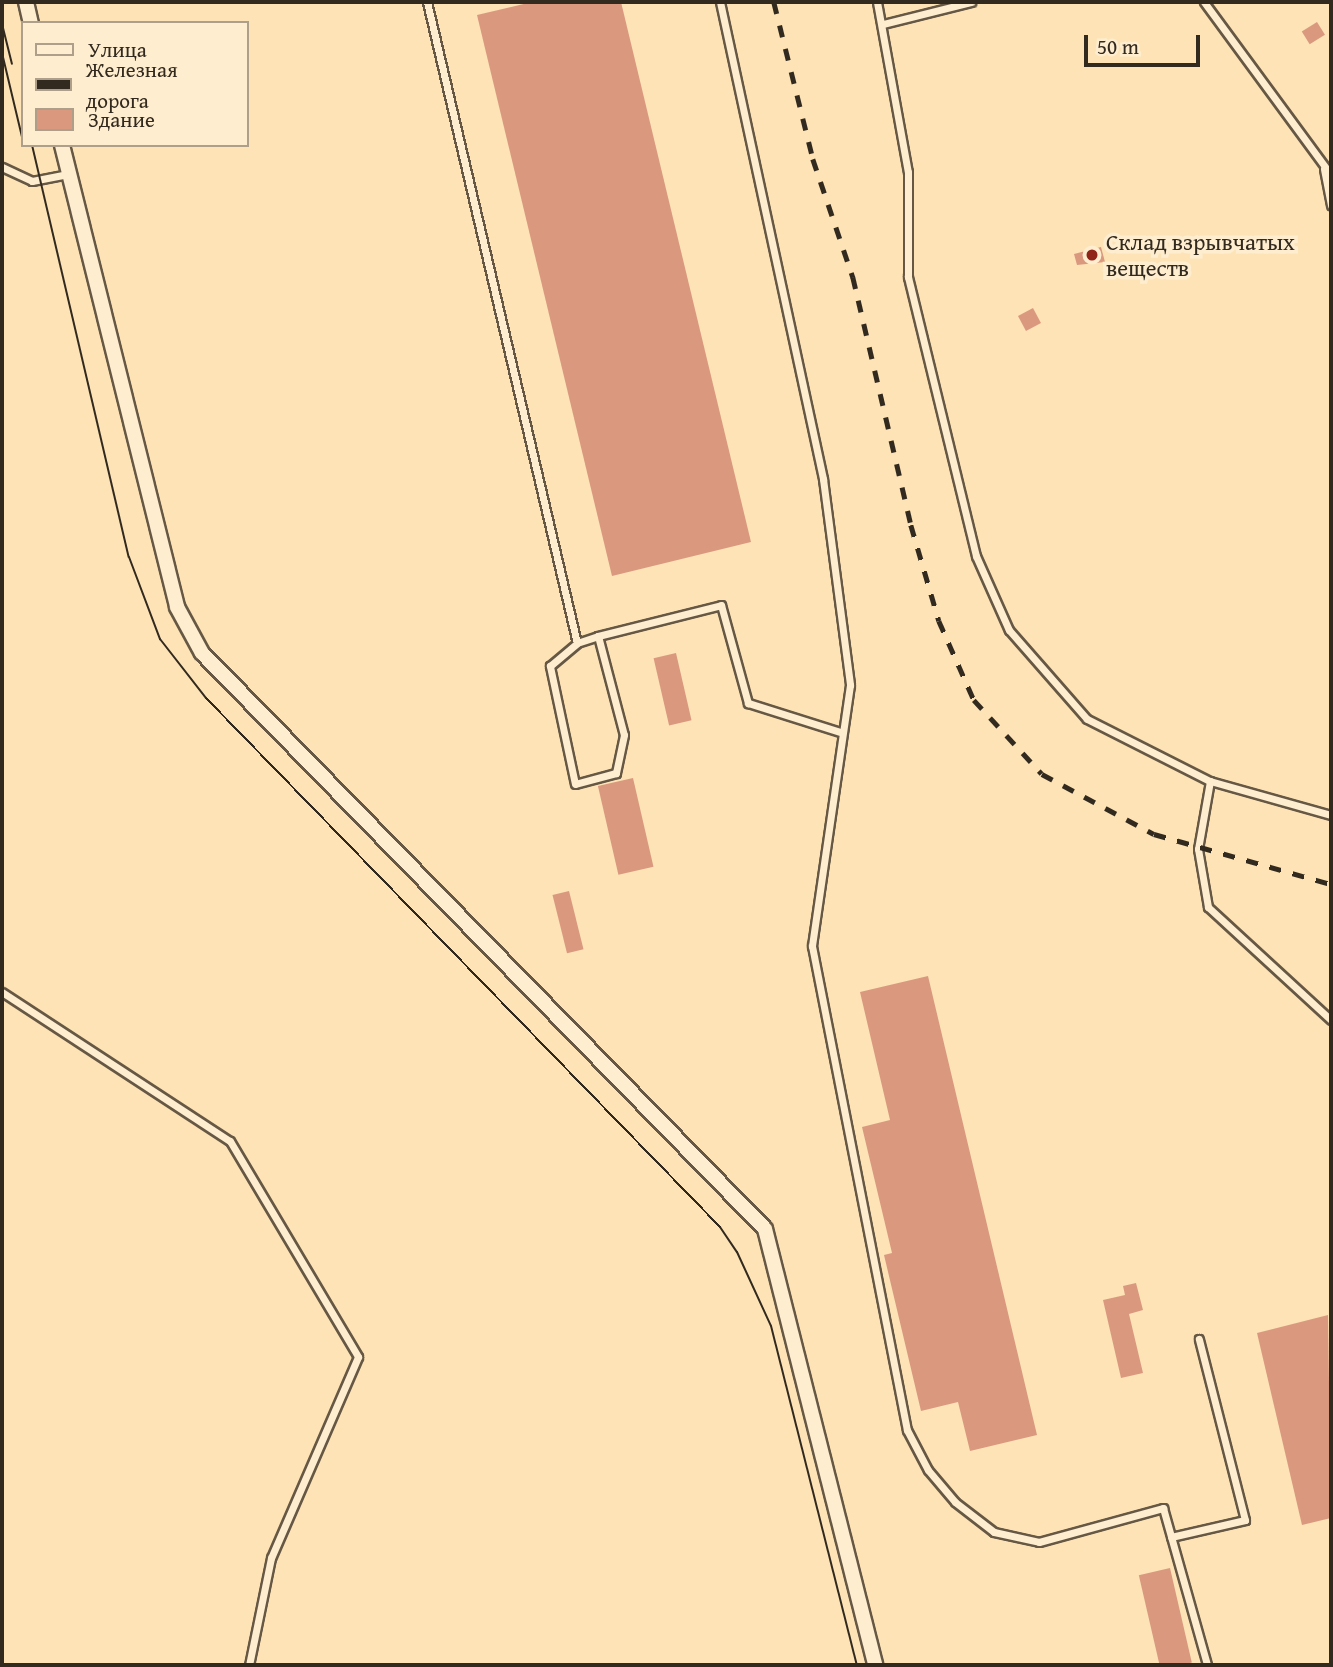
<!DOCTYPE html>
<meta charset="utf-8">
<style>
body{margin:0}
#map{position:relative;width:1333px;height:1667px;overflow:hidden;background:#fde3b5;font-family:"Gentium Book Plus",serif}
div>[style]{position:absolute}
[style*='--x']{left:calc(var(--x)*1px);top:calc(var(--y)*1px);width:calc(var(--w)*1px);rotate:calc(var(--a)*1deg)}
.building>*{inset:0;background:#da997f;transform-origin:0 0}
.roads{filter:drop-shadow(2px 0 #665844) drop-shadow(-2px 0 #665844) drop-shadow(0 2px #665844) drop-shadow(0 -2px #665844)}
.lane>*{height:7px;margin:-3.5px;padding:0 3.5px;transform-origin:3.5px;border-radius:3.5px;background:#feedcf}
.street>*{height:14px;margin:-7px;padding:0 7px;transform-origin:7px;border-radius:7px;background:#feedcf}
.tram>*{height:2px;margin:-1px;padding:0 1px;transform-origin:1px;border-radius:1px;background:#332a1f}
.rail>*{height:4.5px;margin-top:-2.25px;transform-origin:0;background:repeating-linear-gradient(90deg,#332a1f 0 12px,transparent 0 24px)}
.dots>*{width:19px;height:19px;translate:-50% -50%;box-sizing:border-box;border:4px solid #feedcf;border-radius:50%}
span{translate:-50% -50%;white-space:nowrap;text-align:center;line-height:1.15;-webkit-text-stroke:7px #feedcf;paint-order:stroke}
.poi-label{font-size:23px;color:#332a1f}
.left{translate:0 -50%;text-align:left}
.frame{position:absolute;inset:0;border:4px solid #332a1f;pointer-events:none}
.legend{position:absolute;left:21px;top:21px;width:228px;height:126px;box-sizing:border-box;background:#feedcf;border:2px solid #ad9f89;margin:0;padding:9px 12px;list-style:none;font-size:21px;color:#332a1f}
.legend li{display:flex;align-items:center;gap:14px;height:35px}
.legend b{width:35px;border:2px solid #ad9f89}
.scale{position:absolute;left:1084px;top:35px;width:116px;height:32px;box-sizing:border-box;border:4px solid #332a1f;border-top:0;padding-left:9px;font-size:21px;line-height:24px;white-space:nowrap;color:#332a1f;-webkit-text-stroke:5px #feedcf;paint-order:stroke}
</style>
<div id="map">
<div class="building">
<i style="clip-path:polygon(532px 2px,621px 2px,751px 542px,612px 576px,477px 15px)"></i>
<i style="left:1317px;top:22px;width:15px;height:18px;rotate:58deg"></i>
<i style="clip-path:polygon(1101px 247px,1105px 262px,1077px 265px,1074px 254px)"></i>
<i style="left:1033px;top:308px;width:17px;height:17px;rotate:62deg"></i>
<i style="left:676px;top:653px;width:69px;height:23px;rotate:77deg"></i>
<i style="left:633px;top:778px;width:91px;height:36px;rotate:77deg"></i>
<i style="left:569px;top:891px;width:60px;height:17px;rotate:76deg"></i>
<i style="clip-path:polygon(928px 976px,1037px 1435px,970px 1451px,958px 1402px,921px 1411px,884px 1255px,892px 1253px,862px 1127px,890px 1120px,860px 992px)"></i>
<i style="clip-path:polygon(1136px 1283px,1143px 1310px,1129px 1314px,1143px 1373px,1121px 1378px,1103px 1300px,1125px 1295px,1123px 1286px)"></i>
<i style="clip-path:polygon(1328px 1315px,1331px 1518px,1302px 1525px,1257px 1333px)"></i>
<i style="left:1170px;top:1568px;width:97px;height:32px;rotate:77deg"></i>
</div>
<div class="roads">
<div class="lane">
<i style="--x:427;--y:2;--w:658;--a:76.83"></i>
<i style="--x:720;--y:2;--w:488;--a:77.8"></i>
<i style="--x:823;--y:479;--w:208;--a:82.5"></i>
<i style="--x:850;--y:685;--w:264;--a:98.3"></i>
<i style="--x:812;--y:946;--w:493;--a:78.9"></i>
<i style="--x:907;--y:1430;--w:45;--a:62.3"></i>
<i style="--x:928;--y:1470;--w:42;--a:49.8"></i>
<i style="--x:955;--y:1502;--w:49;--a:37.6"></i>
<i style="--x:994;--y:1532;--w:46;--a:12.5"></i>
<i style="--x:1039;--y:1542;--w:129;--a:-15.3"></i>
<i style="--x:1163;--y:1508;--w:163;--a:74.3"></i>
<i style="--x:877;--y:2;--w:173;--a:79.7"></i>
<i style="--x:908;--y:172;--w:105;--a:90"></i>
<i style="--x:908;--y:277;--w:287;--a:76.3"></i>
<i style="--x:976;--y:556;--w:81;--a:66"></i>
<i style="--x:1009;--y:630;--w:118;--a:48.8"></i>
<i style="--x:1087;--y:719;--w:138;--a:26.8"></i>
<i style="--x:1210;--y:781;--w:126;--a:15.7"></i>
<i style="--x:1204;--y:2;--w:215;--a:53.7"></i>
<i style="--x:883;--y:24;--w:91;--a:-14"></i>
<i style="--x:2;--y:167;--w:33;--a:25"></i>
<i style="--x:32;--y:181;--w:38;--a:-11"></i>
<i style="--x:1324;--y:169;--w:37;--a:79"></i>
<i style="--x:598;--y:636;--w:102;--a:75.3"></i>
<i style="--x:624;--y:735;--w:39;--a:102"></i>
<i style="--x:616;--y:773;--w:42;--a:165"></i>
<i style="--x:575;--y:784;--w:121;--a:-102"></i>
<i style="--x:550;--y:666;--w:35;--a:-40"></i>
<i style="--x:577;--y:643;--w:22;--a:-18"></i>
<i style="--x:598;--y:636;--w:127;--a:-14.1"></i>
<i style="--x:721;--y:605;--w:102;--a:74.6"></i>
<i style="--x:748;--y:703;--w:96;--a:17.5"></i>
<i style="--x:1210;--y:781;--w:69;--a:100"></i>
<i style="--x:1198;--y:849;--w:59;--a:80.2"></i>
<i style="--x:1208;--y:907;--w:167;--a:42.6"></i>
<i style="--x:2;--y:992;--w:272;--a:33.2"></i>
<i style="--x:230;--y:1141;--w:251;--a:59.3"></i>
<i style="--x:358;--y:1357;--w:219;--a:113.4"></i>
<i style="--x:271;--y:1558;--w:109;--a:101.6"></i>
<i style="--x:1171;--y:1537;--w:76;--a:-12.9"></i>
<i style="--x:1245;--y:1520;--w:187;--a:-104.3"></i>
</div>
<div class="street">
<i style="--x:26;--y:2;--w:22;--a:77"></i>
<i style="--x:62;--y:145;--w:476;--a:76"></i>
<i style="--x:177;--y:607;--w:52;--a:61.5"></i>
<i style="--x:202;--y:653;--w:805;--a:45.65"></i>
<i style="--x:765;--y:1229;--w:450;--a:75.8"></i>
</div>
</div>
<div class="tram">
<i style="--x:2;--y:24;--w:41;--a:76"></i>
<i style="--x:2;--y:53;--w:90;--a:76.6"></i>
<i style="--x:32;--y:145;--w:423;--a:76.8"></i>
<i style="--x:129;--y:557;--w:88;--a:69.3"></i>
<i style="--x:160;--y:639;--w:75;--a:52.1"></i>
<i style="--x:206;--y:698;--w:738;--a:45.82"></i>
<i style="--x:720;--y:1227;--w:30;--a:56"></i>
<i style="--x:737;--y:1252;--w:81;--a:65.3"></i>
<i style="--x:771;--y:1326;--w:350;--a:75.8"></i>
</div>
<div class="rail">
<i style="--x:774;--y:2;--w:162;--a:76"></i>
<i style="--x:813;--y:159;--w:125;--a:71.3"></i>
<i style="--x:853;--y:277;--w:255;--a:76.8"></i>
<i style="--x:911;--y:525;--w:100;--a:73.7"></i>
<i style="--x:939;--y:621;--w:86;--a:66.1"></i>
<i style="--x:974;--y:700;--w:100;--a:47.4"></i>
<i style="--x:1042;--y:774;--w:127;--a:28.2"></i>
<i style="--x:1154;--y:834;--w:184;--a:15.8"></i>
</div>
<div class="dots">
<i style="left:1092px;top:255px;background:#8f2418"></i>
</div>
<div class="poi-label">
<span class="left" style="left:1106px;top:255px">Склад взрывчатых<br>веществ</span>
</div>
<div class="frame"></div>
<ul class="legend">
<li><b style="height:9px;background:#feedcf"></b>Улица</li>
<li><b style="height:9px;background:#332a1f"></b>Железная дорога</li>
<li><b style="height:19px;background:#da997f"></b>Здание</li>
</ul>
<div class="scale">50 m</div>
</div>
